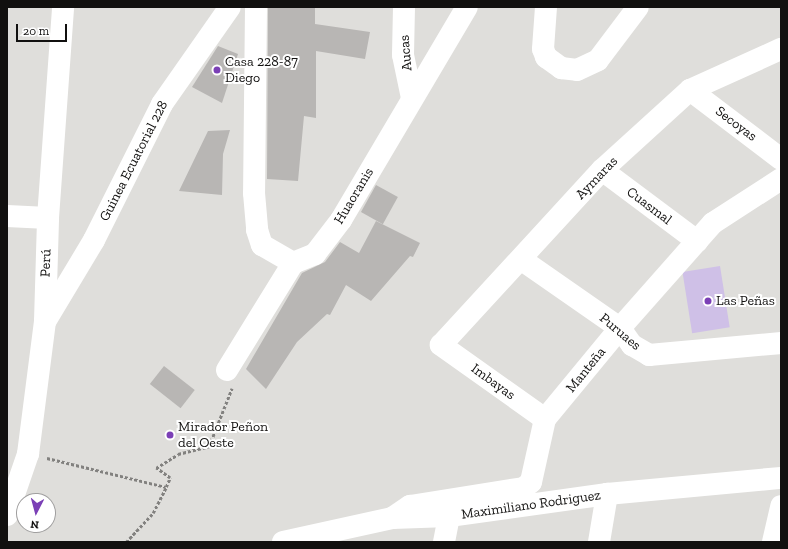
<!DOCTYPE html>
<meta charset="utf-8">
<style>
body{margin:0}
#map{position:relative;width:788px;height:549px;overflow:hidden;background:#dfdedb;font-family:"Zilla Slab",serif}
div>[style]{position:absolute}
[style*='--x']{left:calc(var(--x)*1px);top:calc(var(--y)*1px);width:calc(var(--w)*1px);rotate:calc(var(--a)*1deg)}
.green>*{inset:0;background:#cfc0e7;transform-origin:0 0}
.building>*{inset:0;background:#b8b6b4;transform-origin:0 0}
.path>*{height:2.5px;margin-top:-1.25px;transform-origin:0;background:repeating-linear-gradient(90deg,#82817f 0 3px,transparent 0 5px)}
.minor>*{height:22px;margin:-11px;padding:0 11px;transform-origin:11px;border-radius:11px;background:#fff}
.dots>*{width:11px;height:11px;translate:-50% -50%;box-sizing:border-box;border:2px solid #fff;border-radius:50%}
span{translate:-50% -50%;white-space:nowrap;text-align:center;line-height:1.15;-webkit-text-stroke:4px #fff;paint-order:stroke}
.street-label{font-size:14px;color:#11100f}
.poi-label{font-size:14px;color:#11100f}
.left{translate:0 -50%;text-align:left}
.frame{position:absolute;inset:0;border:8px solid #11100f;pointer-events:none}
.north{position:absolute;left:16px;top:493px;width:40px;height:40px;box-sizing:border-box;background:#fff;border:1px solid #a09f9f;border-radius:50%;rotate:186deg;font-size:11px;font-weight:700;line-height:16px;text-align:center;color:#11100f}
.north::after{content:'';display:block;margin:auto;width:14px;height:18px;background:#7b40b6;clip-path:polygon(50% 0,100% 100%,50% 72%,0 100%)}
.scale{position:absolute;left:16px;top:24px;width:51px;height:18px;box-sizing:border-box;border:2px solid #11100f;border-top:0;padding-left:5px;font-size:12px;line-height:14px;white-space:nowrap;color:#11100f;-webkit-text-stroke:3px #fff;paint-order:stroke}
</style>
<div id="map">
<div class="green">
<i style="left:720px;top:266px;width:62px;height:38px;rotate:81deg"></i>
</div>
<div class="building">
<i style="clip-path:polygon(268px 7px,315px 7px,315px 24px,370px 32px,365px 59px,316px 51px,316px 118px,304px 116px,298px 181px,267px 179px)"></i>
<i style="clip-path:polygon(218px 46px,238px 54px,222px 103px,192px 87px)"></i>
<i style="clip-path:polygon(230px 130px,223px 154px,222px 195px,179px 191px,208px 131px)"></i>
<i style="left:376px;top:185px;width:25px;height:31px;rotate:29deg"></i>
<i style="clip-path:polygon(376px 221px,420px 243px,413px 257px,410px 256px,371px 301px,346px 285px,330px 315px,327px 314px,297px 342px,266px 389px,246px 369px,302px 273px,325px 262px,340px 242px,359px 253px)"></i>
<i style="left:164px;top:366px;width:39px;height:23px;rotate:38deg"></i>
</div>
<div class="path">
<i style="--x:47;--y:458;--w:122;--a:13.7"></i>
<i style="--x:166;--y:487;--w:10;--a:-66"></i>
<i style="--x:170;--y:478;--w:17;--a:-144"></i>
<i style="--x:156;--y:468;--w:26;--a:-32"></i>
<i style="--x:178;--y:454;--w:32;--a:-14"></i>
<i style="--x:209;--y:446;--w:62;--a:-68.4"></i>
<i style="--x:126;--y:542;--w:40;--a:-47"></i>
<i style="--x:153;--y:513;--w:29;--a:-63"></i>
</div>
<div class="minor">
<i style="--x:256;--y:7;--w:186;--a:90.6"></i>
<i style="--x:254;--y:193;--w:37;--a:85"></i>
<i style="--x:257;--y:230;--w:16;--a:72"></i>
<i style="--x:262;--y:245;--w:36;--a:30"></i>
<i style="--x:404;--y:7;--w:48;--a:91.2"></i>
<i style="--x:403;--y:55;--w:44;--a:78.2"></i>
<i style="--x:546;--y:7;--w:42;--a:94.1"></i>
<i style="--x:543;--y:49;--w:9;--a:69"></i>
<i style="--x:546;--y:57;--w:19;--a:36"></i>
<i style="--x:561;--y:68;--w:16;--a:7"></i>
<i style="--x:577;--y:70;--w:23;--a:-25"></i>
<i style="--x:598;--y:60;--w:66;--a:-53"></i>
<i style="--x:690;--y:90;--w:114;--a:37.2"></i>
<i style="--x:602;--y:170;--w:119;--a:36.8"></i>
<i style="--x:7;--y:216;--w:41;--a:2.8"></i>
<i style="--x:522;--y:260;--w:119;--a:34.8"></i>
<i style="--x:620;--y:328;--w:21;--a:55"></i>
<i style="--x:632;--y:345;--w:20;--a:30"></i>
<i style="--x:649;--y:355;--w:133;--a:-5.2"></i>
<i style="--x:46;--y:320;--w:93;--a:-59"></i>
<i style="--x:94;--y:240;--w:152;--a:-63.4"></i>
<i style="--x:162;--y:104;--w:118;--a:-55"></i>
<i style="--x:227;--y:370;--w:126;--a:-58.3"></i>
<i style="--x:293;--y:263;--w:24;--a:-22"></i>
<i style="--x:315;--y:254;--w:43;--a:-52.6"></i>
<i style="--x:341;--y:220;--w:247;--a:-59.4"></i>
<i style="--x:545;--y:419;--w:128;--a:-144.6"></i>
<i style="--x:441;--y:345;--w:238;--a:-47.4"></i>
<i style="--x:602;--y:170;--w:119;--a:-42.3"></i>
<i style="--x:690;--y:90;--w:100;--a:-24.3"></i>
<i style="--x:7;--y:515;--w:65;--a:-71"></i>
<i style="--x:28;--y:454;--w:134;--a:-82.7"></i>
<i style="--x:45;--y:321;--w:103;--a:-88.3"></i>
<i style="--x:48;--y:218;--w:212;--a:-85.9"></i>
<i style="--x:392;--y:518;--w:22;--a:-34"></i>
<i style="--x:410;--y:506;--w:115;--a:-9"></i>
<i style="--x:524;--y:488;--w:9;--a:-41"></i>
<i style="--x:531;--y:482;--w:65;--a:-77.5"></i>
<i style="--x:545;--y:419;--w:118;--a:-50.5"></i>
<i style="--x:620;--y:328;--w:140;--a:-48.5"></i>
<i style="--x:713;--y:223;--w:81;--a:-32.9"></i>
<i style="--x:283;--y:542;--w:112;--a:-12.4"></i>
<i style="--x:392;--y:518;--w:57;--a:-2"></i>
<i style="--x:449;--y:516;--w:160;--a:-7.9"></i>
<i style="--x:607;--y:494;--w:175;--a:-5.3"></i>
<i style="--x:444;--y:542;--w:26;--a:-79"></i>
<i style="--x:599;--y:542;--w:49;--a:-80.5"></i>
<i style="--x:773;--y:542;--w:37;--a:-77"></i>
</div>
<div class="dots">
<i style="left:217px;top:70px;background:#7b40b6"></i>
<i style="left:708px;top:301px;background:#7b40b6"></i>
<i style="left:170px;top:435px;background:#7b40b6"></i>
</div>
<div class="street-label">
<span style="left:406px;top:53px;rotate:-95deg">Aucas</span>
<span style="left:736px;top:124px;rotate:37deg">Secoyas</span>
<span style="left:134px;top:161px;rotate:-63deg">Guinea Ecuatorial 228</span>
<span style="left:597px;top:178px;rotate:-46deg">Aymaras</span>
<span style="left:354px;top:196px;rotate:-59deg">Huaoranis</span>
<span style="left:649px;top:206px;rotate:37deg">Cuasmal</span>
<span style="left:46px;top:263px;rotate:-88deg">Perú</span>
<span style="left:620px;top:332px;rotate:40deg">Puruaes</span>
<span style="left:586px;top:370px;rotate:-51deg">Manteña</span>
<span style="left:493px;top:382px;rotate:36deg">Imbayas</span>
<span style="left:531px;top:505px;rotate:-8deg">Maximiliano Rodriguez</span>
</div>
<div class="poi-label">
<span class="left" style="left:225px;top:70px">Casa 228-87<br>Diego</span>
<span class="left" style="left:716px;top:301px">Las Peñas</span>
<span class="left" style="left:178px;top:435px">Mirador Peñon<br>del Oeste</span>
</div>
<div class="frame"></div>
<div class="north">N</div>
<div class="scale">20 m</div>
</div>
